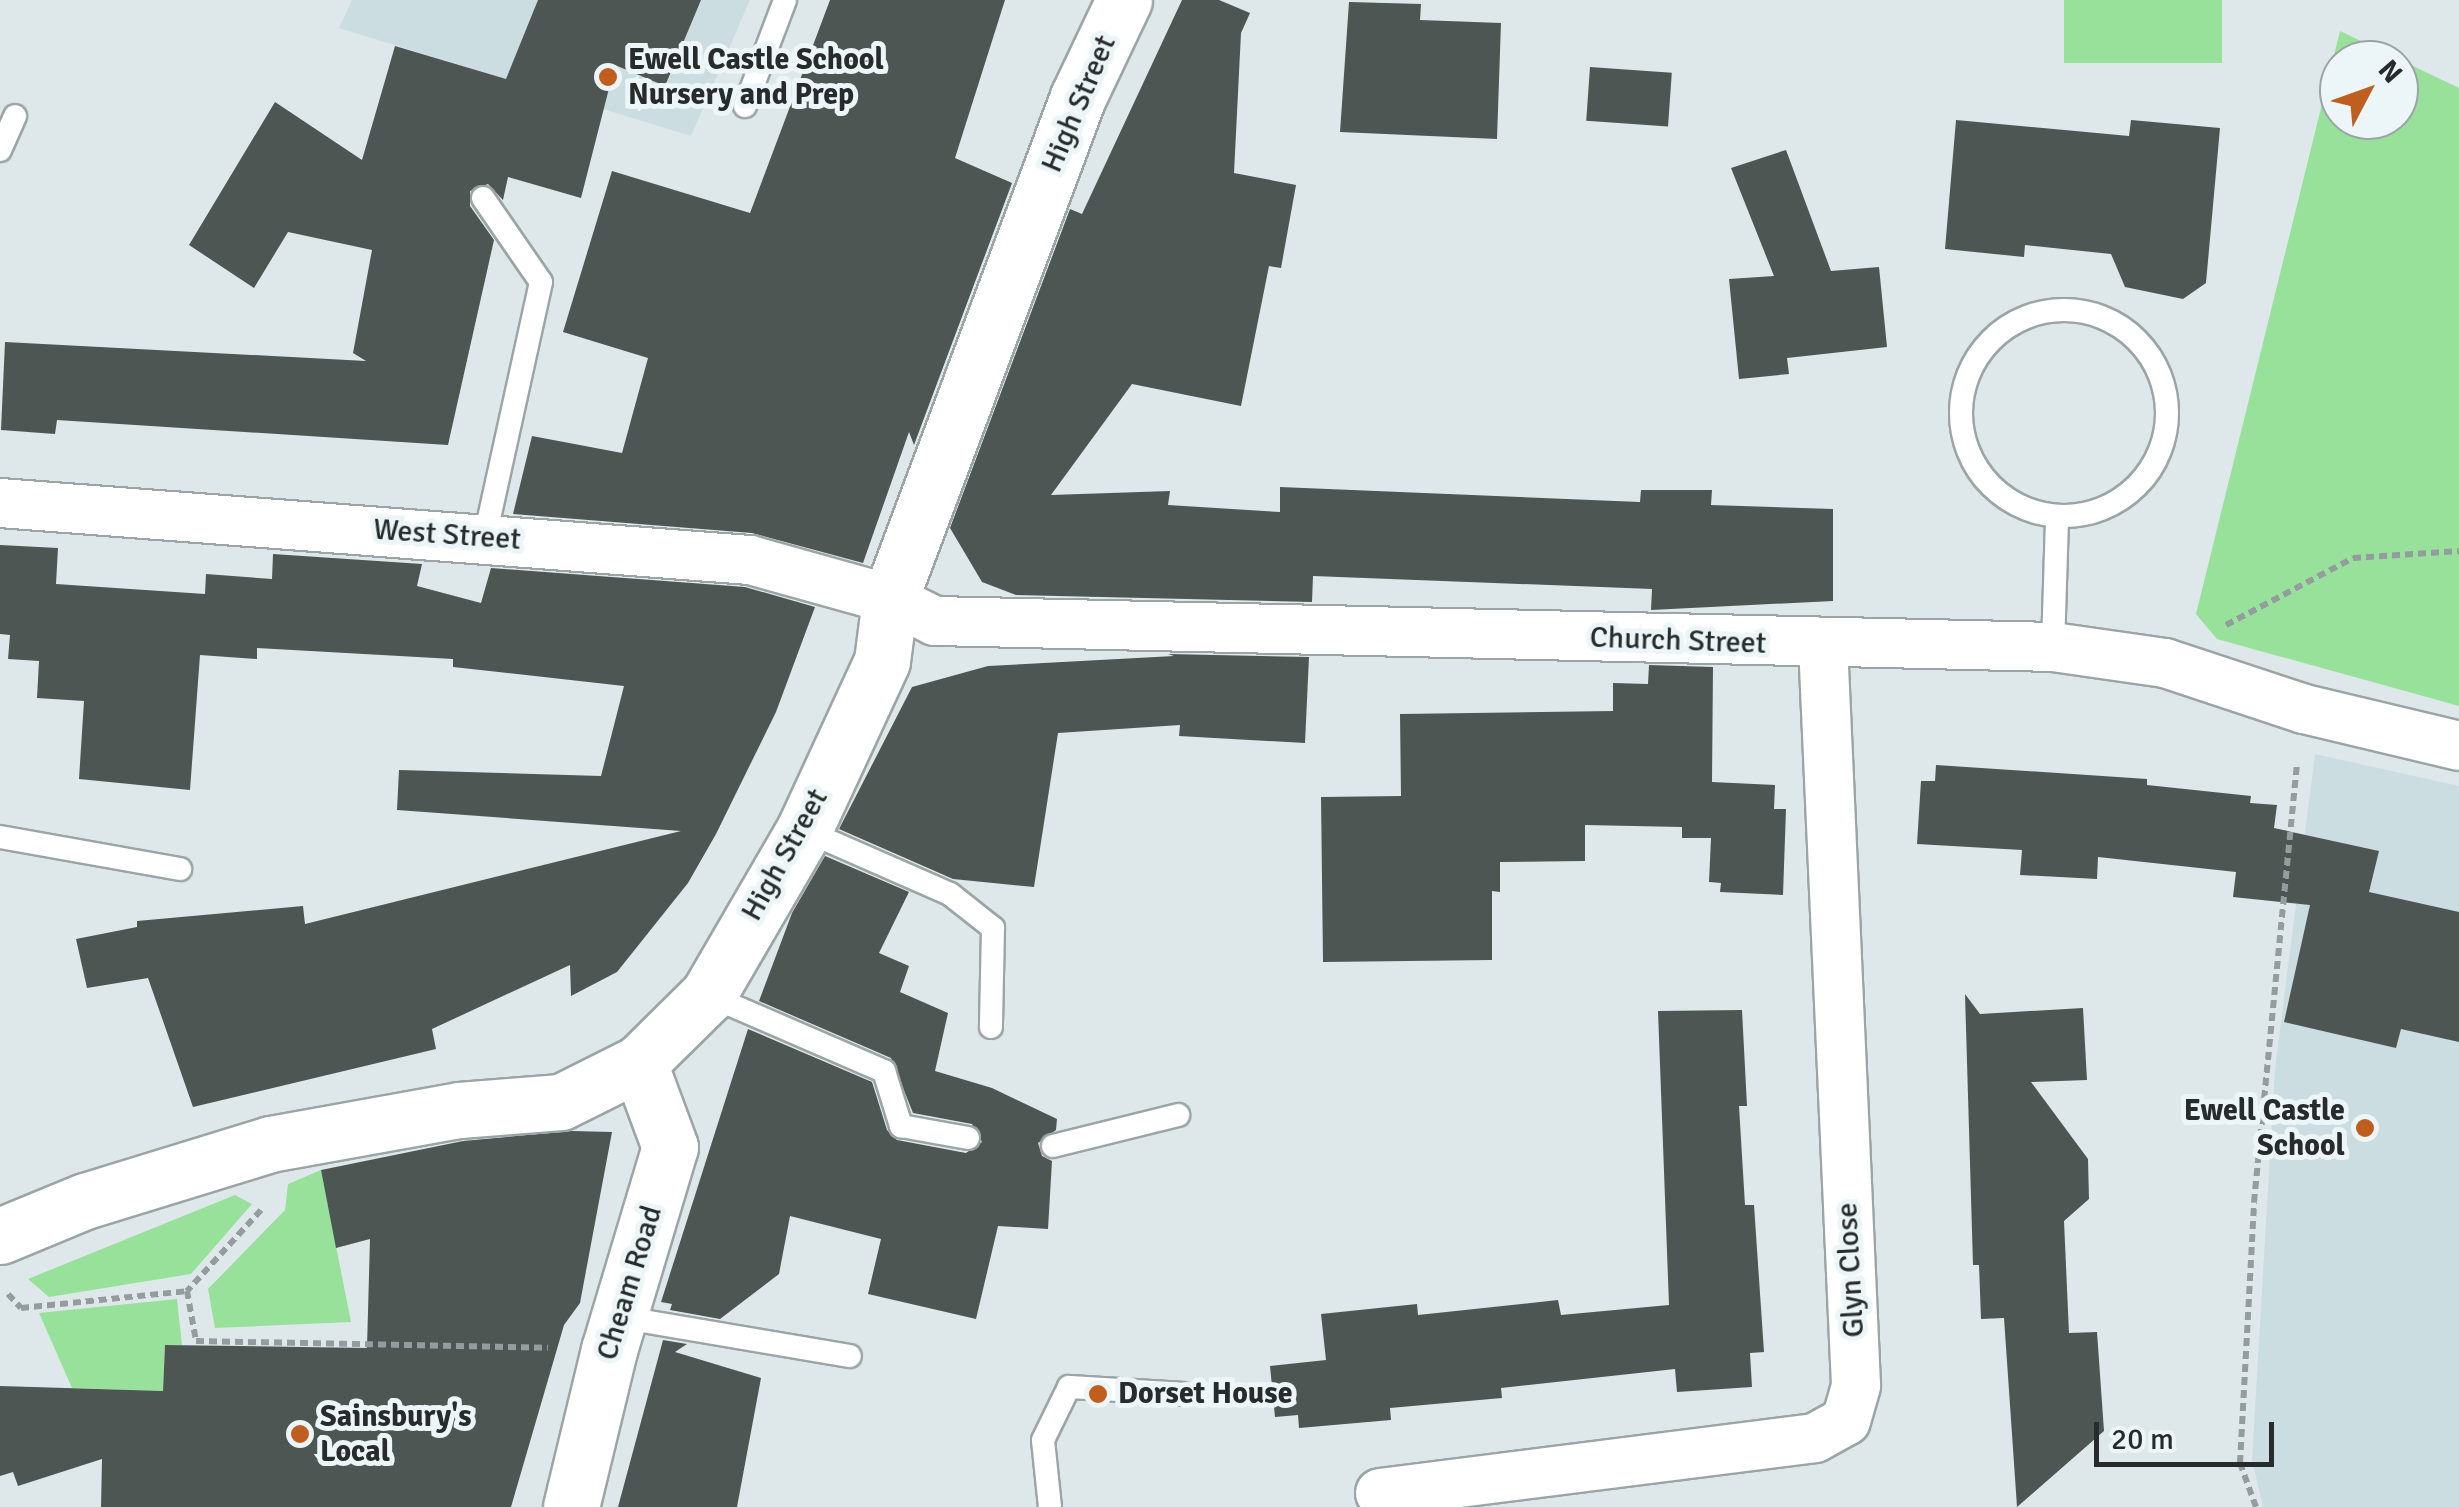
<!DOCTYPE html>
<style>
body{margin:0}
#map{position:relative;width:2459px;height:1507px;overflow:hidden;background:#dee8ea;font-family:Signika,sans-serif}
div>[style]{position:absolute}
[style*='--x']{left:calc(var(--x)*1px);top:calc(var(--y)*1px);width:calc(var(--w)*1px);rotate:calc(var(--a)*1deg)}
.built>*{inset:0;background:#cbdde1}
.green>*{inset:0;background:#97e19b;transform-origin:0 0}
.building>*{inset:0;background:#4e5653;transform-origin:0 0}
.path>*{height:6px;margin-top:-3px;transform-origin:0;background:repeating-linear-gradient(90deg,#949c9d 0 8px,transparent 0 13px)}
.roads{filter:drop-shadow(2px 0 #9ca5a6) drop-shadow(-2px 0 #9ca5a6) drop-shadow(0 2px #9ca5a6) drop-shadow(0 -2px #9ca5a6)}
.lane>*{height:22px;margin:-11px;padding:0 11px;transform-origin:11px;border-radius:11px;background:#fff}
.lane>.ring{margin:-11px;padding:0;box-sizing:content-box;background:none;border:22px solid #fff;border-radius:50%}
.street>*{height:48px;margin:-24px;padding:0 24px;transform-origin:24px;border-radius:24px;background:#fff}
.secondary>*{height:55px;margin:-27.5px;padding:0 27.5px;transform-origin:27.5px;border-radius:27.5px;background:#fff}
.dots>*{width:28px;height:28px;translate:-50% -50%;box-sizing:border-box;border:5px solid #ecf5f7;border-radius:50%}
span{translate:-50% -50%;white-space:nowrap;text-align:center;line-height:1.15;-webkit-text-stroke:10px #ecf5f7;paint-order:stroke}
.poi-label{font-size:30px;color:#272b2b;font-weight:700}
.left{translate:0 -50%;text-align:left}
.right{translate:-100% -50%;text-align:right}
.street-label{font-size:30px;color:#272b2b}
.north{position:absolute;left:2319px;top:40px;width:100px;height:100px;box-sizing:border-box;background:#ecf5f7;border:2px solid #9da4a5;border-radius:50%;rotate:49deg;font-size:28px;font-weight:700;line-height:40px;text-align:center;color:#272b2b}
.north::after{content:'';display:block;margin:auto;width:35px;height:45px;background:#bf5e1e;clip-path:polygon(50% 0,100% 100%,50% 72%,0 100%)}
.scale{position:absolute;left:2094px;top:1422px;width:180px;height:45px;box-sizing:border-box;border:5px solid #272b2b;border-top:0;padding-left:12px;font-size:30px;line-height:35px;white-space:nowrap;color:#272b2b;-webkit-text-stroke:8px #ecf5f7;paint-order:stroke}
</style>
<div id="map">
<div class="built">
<i style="clip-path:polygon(352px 0,750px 0,691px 136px,339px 28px)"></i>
<i style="clip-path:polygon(2315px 754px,2459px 786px,2459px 1507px,2263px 1507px,2252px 1460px,2275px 1069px)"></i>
</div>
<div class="green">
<i style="left:2064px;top:0;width:158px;height:63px"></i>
<i style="clip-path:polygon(evenodd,2340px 31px,2459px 88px,2459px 706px,2217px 639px,2196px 614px,2340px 31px,2339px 60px,2399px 60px,2399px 120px,2339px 120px,2339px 60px)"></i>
<i style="clip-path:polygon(321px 1170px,351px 1322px,215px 1328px,208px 1289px,285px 1210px,288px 1184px)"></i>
<i style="clip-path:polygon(235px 1195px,252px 1204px,191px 1274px,49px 1297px,28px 1279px)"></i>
<i style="clip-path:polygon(177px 1299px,182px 1345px,165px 1345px,163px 1391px,72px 1388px,39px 1313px)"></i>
</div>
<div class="building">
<i style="clip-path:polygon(538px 0,701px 0,665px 86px,615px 65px,581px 198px,508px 177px,503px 200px,488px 184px,470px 191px,470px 206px,494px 240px,448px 445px,57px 420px,55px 434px,1px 430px,5px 342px,366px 361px,353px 353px,372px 250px,288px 232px,254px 288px,189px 245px,275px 102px,362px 160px,395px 46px,506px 79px)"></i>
<i style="clip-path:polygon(830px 0,1005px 0,955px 158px,1012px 183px,914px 445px,909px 432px,863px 563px,752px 533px,513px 514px,532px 436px,622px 453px,648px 358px,563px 332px,612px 171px,750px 213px)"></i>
<i style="clip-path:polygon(1182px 0,1219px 0,1250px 13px,1241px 33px,1234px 173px,1296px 185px,1281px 268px,1269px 266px,1241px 406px,1132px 384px,1051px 495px,1170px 491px,1168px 505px,1280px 512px,1280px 487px,1640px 502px,1641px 490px,1712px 490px,1711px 505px,1833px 509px,1833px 601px,1651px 610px,1652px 589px,1313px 576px,1312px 602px,1016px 595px,982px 582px,950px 528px,1070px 209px,1082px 214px)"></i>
<i style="clip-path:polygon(1349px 2px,1421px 4px,1420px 20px,1501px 23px,1497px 139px,1340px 132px)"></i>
<i style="left:1590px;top:67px;width:82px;height:54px;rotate:4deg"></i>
<i style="clip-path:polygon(1956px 120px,2129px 136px,2131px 120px,2220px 128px,2206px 283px,2183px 299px,2125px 287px,2111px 254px,2025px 245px,2024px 257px,1945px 249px)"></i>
<i style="clip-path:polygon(1786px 150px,1831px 271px,1879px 267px,1887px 347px,1787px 358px,1789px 374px,1739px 379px,1729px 279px,1774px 276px,1731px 168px)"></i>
<i style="clip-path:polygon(0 545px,58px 548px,56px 584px,205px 594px,206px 574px,272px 579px,273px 554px,422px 564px,417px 586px,481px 603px,491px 568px,745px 587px,815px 607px,776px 712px,716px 834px,688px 883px,617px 972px,571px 996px,570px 965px,432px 1029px,436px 1049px,193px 1107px,148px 978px,87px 988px,76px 939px,137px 927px,137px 921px,303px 906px,305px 924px,681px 831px,397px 810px,399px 770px,601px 776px,624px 686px,453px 667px,453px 659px,257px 648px,257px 659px,200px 655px,190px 790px,79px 779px,84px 701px,37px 698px,39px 661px,8px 659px,10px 635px,0 634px)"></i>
<i style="clip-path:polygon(1168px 654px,1309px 657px,1305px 743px,1179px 736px,1180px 725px,1058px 733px,1034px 887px,953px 879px,839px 829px,912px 687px,988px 666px,1174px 656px)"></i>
<i style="clip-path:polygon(1649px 665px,1713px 667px,1712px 782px,1775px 785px,1774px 809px,1786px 809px,1783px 895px,1720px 892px,1721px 883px,1709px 882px,1711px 838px,1682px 838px,1682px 827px,1585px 825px,1585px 861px,1500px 862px,1500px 892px,1492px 891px,1492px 960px,1323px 962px,1321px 797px,1401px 796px,1400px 714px,1613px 711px,1613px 683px,1648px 684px)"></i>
<i style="clip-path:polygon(1936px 765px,2147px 779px,2147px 785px,2251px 796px,2250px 803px,2277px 805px,2274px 828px,2379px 851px,2369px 892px,2459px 912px,2459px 1042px,2401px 1029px,2396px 1048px,2284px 1022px,2310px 905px,2233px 897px,2236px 872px,2098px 857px,2097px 879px,2020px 875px,2022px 850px,1917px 844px,1921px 781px,1935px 781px)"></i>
<i style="clip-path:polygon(825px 856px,909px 892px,879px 953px,909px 966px,900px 992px,948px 1013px,935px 1071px,992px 1088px,1057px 1119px,1056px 1130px,1038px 1143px,1042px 1156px,1052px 1161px,1048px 1229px,998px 1226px,976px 1319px,868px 1294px,881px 1239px,790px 1216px,779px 1274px,720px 1319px,670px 1310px,672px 1304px,661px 1302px,748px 1029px,872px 1082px,887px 1130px,897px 1140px,966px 1153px,982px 1142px,972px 1124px,913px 1113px,891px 1058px,759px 1001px,792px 913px)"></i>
<i style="clip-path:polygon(1965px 994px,1980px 1014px,2083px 1008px,2087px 1080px,2031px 1082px,2088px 1159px,2089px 1199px,2064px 1221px,2069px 1333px,2097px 1332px,2104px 1431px,2017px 1507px,2004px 1318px,1981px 1319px,1979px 1265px,1973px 1265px)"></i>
<i style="clip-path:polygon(1742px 1010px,1747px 1106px,1739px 1106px,1745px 1205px,1754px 1205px,1764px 1352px,1750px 1353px,1752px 1387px,1677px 1392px,1675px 1369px,1501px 1388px,1502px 1398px,1390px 1408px,1391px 1420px,1299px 1428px,1298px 1415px,1275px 1417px,1270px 1366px,1326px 1360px,1321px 1314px,1417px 1304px,1418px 1315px,1558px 1300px,1561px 1315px,1669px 1305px,1658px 1011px)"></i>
<i style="clip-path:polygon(572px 1131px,612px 1132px,580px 1303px,564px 1325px,511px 1507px,101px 1507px,102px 1459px,18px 1486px,13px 1472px,0 1476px,0 1386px,163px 1391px,165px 1345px,367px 1348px,370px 1239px,336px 1248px,321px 1170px,463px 1141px)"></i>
<i style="clip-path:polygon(663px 1340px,687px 1344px,675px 1352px,761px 1378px,737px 1507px,618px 1507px)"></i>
</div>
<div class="path">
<i style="--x:2226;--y:625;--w:144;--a:-27.8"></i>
<i style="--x:2353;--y:558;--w:106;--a:-3.8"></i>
<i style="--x:261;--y:1210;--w:110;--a:132.4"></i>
<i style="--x:187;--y:1291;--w:51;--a:79.8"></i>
<i style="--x:196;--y:1341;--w:352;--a:1.1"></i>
<i style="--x:8;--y:1294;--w:19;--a:47"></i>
<i style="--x:21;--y:1308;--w:167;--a:-5.8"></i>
<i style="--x:2256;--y:1507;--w:47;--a:-110"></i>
<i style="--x:2240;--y:1463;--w:261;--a:-86.9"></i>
<i style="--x:2254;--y:1202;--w:440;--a:-84.4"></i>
</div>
<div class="roads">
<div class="lane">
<i style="--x:745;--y:106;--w:113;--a:-69.3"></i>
<i style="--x:0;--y:150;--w:37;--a:-66"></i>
<i style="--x:483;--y:198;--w:102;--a:55.4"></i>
<i style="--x:541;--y:282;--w:261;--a:102.4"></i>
<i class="ring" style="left:1961px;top:310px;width:184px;height:184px"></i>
<i style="--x:2053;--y:647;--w:130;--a:-88.2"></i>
<i style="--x:804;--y:830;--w:159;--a:23.7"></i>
<i style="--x:950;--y:894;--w:55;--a:38.3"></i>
<i style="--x:993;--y:928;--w:99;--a:91.2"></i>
<i style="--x:0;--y:837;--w:183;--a:10.1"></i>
<i style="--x:708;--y:995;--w:192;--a:23.4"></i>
<i style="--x:884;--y:1071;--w:58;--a:72.8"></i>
<i style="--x:901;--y:1126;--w:68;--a:10.2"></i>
<i style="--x:1053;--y:1146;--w:129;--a:-13.9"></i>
<i style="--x:619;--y:1317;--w:234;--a:9.6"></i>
<i style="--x:1050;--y:1507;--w:67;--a:-96"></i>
<i style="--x:1043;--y:1440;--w:59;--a:-63.9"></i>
<i style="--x:1069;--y:1387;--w:113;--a:3.5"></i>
</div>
<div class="street">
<i style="--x:0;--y:503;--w:752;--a:4.35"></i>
<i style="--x:750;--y:560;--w:145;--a:15.6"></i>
<i style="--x:890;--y:599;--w:50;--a:26.1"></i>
<i style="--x:935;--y:621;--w:1118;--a:1.33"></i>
<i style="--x:2053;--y:647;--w:113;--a:8.1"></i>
<i style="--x:2165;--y:663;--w:146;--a:18.3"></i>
<i style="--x:2304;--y:709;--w:159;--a:13.4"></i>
<i style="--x:1380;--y:1493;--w:438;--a:-7.2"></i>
<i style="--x:1815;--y:1438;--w:35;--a:-29"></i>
<i style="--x:1846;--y:1421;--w:37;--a:-74"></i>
<i style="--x:1856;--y:1385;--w:741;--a:-92.55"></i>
</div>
<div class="secondary">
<i style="--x:0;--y:1236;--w:92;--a:-22.4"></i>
<i style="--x:85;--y:1201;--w:194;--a:-17.1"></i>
<i style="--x:270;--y:1144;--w:192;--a:-10.2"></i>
<i style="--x:459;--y:1110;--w:102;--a:-4.5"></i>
<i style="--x:561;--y:1102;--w:87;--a:-26.6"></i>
<i style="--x:639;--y:1063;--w:97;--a:-44.6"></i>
<i style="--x:708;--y:995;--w:191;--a:-59.8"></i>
<i style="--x:804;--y:830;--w:186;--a:-65.2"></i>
<i style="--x:882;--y:661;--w:63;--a:-82.6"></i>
<i style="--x:890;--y:599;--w:536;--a:-69.47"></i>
<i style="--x:1078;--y:97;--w:107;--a:-64.6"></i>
<i style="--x:571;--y:1507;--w:162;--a:-76.4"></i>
<i style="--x:609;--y:1350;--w:212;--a:-73.3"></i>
<i style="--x:670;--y:1147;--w:90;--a:-110.3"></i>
</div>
</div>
<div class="dots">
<i style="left:608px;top:77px;background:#bf5e1e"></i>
<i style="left:2365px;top:1128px;background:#bf5e1e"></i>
<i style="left:1098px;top:1394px;background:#bf5e1e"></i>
<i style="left:300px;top:1434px;background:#bf5e1e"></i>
</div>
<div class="poi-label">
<span class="left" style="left:628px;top:77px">Ewell Castle School<br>Nursery and Prep</span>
<span class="right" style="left:2345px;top:1128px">Ewell Castle<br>School</span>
<span class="left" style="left:1118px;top:1394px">Dorset House</span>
<span class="left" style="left:320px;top:1434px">Sainsbury's<br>Local</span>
</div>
<div class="street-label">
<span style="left:1079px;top:104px;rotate:-67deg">High Street</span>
<span style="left:447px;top:535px;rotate:4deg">West Street</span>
<span style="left:1678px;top:641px;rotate:2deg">Church Street</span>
<span style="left:785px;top:855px;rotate:-61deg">High Street</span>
<span style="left:1851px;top:1270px;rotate:-93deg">Glyn Close</span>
<span style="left:630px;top:1283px;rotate:-73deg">Cheam Road</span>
</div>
<div class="north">N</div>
<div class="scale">20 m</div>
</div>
